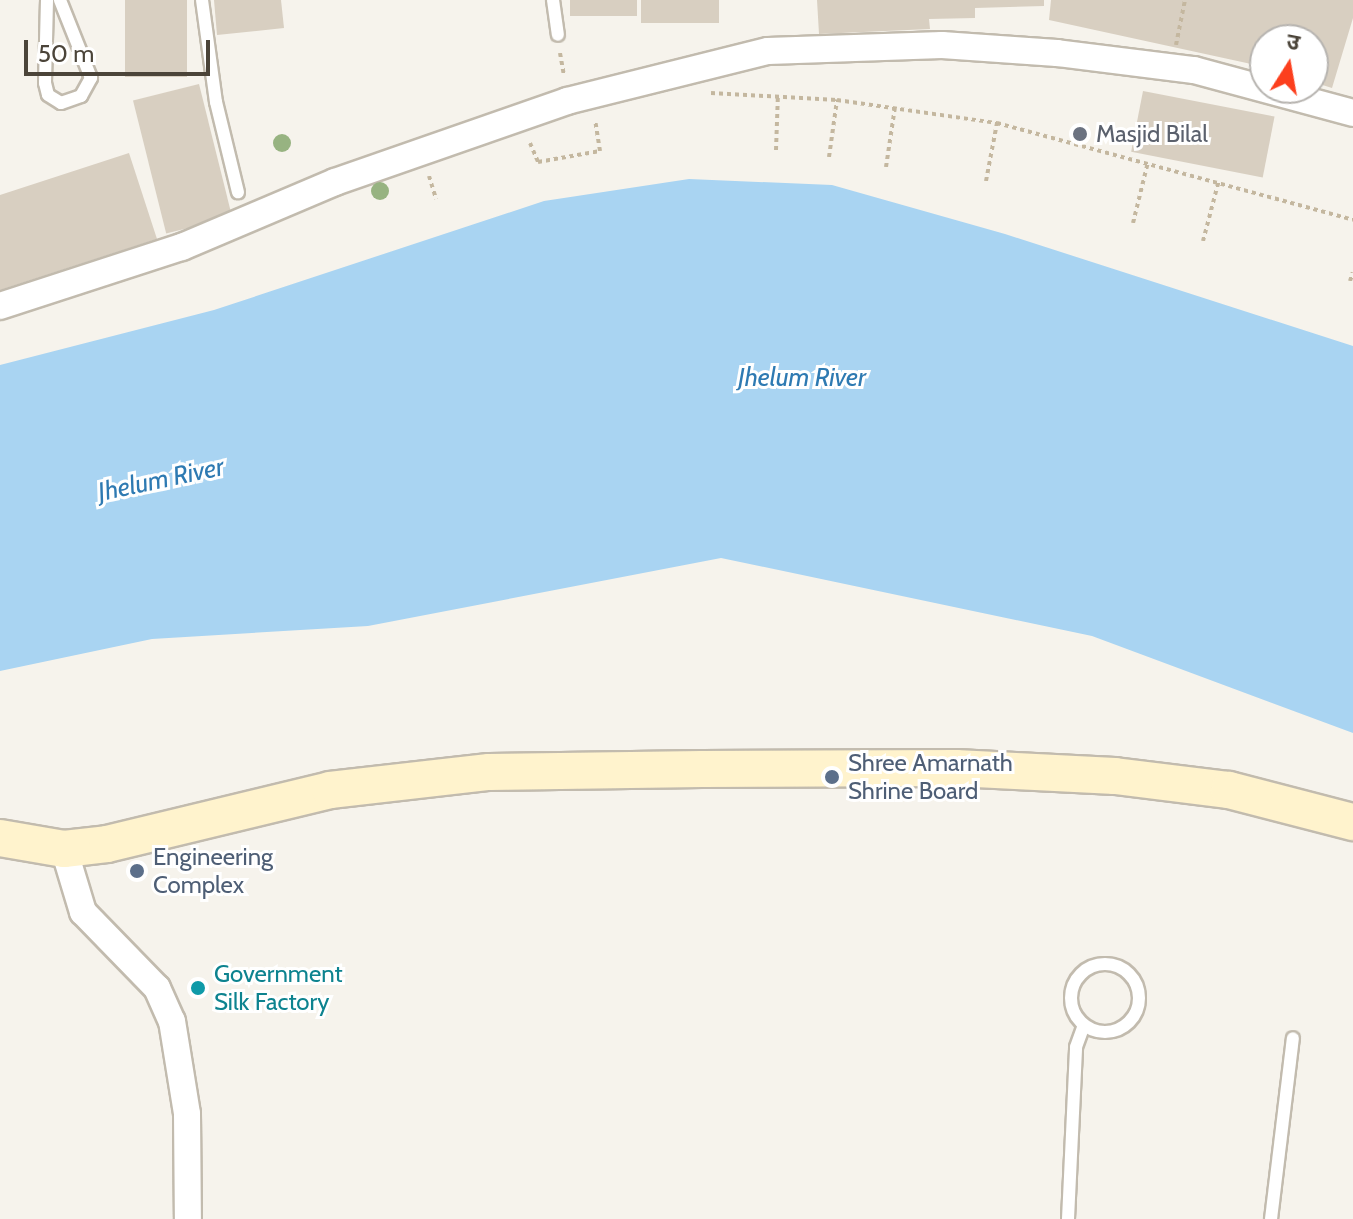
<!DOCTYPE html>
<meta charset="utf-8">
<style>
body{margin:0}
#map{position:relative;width:1353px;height:1219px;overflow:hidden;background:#f6f3ec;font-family:Cabin,"Noto Sans Devanagari",sans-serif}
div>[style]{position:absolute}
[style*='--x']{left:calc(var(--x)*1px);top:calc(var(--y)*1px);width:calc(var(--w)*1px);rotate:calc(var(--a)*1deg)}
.water>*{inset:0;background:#a9d4f2}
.building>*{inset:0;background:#d8cfc1;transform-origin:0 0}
.path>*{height:4px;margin-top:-2px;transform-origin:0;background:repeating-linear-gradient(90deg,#c4b79f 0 4px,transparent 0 8px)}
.roads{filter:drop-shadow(2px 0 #c2bbae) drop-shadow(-2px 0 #c2bbae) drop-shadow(0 2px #c2bbae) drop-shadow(0 -2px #c2bbae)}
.service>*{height:12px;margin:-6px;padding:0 6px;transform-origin:6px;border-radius:6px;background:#fff}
.service>.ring{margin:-6px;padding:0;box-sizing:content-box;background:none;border:12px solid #fff;border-radius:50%}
.minor>*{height:26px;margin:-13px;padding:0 13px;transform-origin:13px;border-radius:13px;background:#fff}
.secondary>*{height:36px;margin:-18px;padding:0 18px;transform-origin:18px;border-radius:18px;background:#fff3cd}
.trees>*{width:18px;height:18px;margin:-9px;border-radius:50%;background:#97b381}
.dots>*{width:22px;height:22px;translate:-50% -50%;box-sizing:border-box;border:4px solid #fff;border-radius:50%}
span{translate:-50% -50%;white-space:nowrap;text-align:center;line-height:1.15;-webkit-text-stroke:6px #fff;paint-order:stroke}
.worship-label{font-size:24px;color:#5b616d}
.left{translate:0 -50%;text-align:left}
.service-label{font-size:24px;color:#4e5e75}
.culture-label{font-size:24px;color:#0d838f}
.water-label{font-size:26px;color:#2e7ab2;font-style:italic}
.north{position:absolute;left:1249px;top:24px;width:80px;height:80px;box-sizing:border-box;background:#fff;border:2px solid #b7b4b0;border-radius:50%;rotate:11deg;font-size:22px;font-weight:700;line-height:32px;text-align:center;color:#4b4439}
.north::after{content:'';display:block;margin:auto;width:28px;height:36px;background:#fc3f1d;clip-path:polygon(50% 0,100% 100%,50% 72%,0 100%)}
.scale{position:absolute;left:24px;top:40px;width:186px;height:36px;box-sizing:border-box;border:4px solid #4b4439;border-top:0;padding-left:10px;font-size:24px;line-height:28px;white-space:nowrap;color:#4b4439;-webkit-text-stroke:6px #fff;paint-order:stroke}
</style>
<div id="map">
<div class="water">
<i style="clip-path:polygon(689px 179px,832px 185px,1005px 234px,1353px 346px,1353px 733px,1092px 636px,721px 558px,368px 626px,152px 639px,0 671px,0 365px,214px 310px,544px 201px)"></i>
</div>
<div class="building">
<i style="left:125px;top:0;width:62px;height:77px"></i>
<i style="clip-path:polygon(214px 0,281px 0,284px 28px,217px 35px)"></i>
<i style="left:570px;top:0;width:67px;height:16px"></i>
<i style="left:641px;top:0;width:78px;height:23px"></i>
<i style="clip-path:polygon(817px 0,1044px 0,1044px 6px,975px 8px,975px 18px,929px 19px,930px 29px,819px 34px)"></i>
<i style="clip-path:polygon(1051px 0,1353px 0,1353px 18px,1332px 88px,1313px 82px,1313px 40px,1265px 40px,1265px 67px,1049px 20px)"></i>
<i style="left:199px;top:84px;width:137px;height:68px;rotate:76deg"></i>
<i style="left:1143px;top:91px;width:134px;height:62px;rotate:11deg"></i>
<i style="clip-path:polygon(129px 153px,157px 239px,0 290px,0 195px)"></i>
</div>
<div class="path">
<i style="--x:1176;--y:45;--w:46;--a:-78.7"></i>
<i style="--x:560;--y:53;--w:23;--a:80"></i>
<i style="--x:711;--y:93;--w:126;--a:3.2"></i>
<i style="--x:837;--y:100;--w:162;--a:8.2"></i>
<i style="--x:997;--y:123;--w:369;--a:15.2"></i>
<i style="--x:530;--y:143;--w:21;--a:67"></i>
<i style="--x:538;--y:162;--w:63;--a:-10.1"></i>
<i style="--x:600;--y:151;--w:30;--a:-99"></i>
<i style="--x:776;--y:150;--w:56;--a:-88"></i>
<i style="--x:829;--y:157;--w:58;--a:-82"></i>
<i style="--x:886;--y:167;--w:61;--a:-81.5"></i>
<i style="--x:429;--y:176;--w:24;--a:73"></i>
<i style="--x:986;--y:181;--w:59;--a:-79.3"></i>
<i style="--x:1133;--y:223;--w:63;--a:-76.2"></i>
<i style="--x:1203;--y:241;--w:63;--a:-75.3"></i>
<i style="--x:1350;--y:281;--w:9;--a:-72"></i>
</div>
<div class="roads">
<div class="service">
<i style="--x:47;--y:0;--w:83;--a:91.4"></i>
<i style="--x:45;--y:83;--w:12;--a:76"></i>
<i style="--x:48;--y:95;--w:15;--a:32"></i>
<i style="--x:61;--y:103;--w:21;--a:-19"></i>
<i style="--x:81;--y:96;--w:21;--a:-61"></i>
<i style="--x:91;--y:78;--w:84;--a:-111.7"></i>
<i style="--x:202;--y:0;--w:103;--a:82.2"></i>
<i style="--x:216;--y:102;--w:93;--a:76.3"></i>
<i style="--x:553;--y:0;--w:35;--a:82"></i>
<i class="ring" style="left:1071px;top:964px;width:56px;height:56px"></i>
<i style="--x:1068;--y:1219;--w:172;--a:-87.3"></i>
<i style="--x:1076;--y:1047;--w:23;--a:-70"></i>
<i style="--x:1271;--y:1219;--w:182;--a:-83.1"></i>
</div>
<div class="minor">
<i style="--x:0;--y:306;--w:191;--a:-18"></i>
<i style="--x:182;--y:247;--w:166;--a:-23"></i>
<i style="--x:335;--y:182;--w:246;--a:-19.2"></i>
<i style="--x:567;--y:101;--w:207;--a:-14"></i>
<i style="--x:768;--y:51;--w:174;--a:-2"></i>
<i style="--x:942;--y:45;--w:115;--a:4"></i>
<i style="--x:1057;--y:53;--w:138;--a:7.1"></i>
<i style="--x:1194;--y:70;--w:165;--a:15.1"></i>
<i style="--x:64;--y:849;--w:66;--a:73.2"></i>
<i style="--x:83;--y:912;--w:106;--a:45.8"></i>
<i style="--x:157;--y:988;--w:36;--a:66"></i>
<i style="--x:172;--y:1021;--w:94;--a:80.8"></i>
<i style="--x:187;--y:1114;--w:105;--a:89.5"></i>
</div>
<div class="secondary">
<i style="--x:0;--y:838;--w:65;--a:9.8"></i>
<i style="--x:64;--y:849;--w:43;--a:-6.6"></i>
<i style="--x:107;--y:844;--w:229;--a:-13.6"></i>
<i style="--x:330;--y:790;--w:160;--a:-6.5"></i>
<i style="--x:489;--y:772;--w:213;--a:-0.8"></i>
<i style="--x:702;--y:769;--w:254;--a:-0.2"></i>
<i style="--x:956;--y:768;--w:159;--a:2.9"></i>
<i style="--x:1115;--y:776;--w:115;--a:7"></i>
<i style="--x:1229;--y:790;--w:128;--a:14.5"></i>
</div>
</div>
<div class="trees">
<i style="left:282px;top:143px"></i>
<i style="left:380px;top:191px"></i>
</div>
<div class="dots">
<i style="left:1080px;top:134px;background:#6b7280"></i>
<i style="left:832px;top:777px;background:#5c6f8a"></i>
<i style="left:137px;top:871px;background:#5c6f8a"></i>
<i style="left:198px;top:988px;background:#0f9aa8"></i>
</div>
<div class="worship-label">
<span class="left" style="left:1096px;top:134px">Masjid Bilal</span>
</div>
<div class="service-label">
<span class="left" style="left:848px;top:777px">Shree Amarnath<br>Shrine Board</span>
<span class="left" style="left:153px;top:871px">Engineering<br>Complex</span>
</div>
<div class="culture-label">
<span class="left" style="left:214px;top:988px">Government<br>Silk Factory</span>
</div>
<div class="water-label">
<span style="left:802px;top:378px">Jhelum River</span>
<span style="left:161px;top:480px;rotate:-12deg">Jhelum River</span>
</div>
<div class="north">उ</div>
<div class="scale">50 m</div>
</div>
